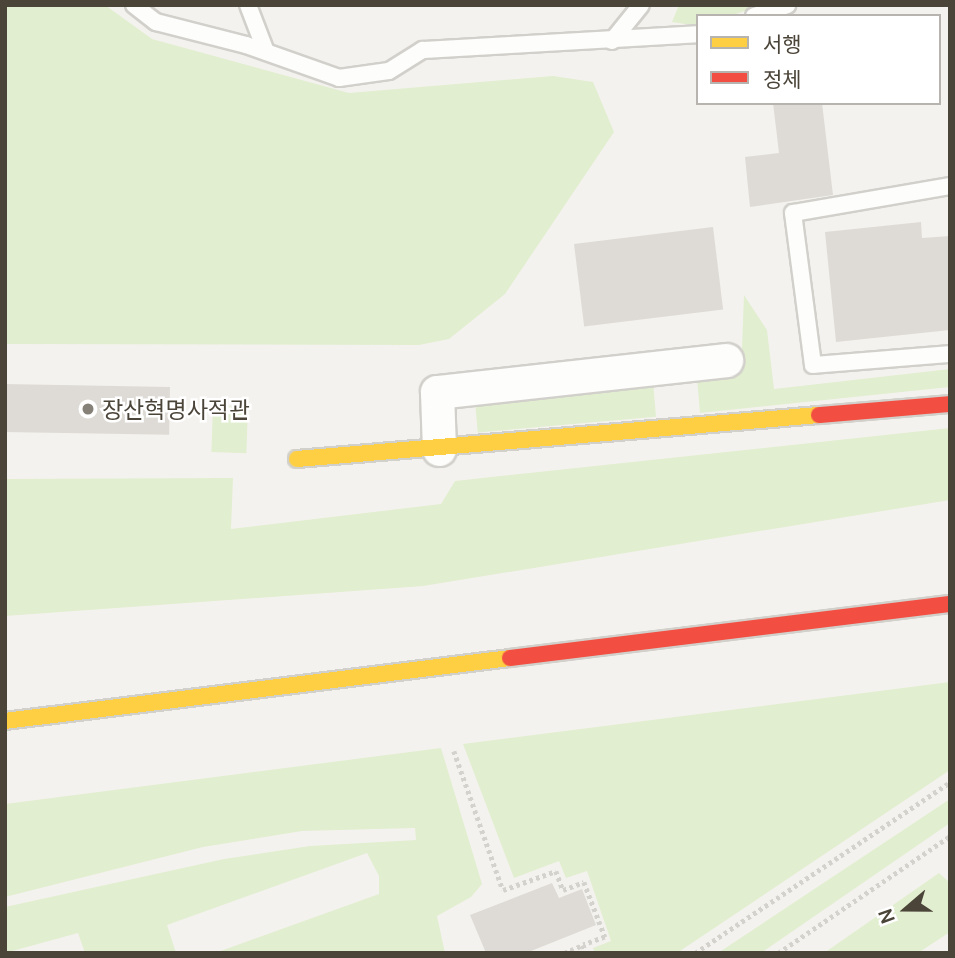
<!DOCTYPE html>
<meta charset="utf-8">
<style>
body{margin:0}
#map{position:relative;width:955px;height:958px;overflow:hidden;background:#f4f2ee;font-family:Manrope,"Noto Sans KR",sans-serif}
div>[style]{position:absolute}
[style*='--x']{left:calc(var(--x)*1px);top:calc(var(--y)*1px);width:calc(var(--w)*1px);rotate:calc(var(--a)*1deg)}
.green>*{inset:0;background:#e1eecf;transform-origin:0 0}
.building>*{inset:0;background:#dedbd6;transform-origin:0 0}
.path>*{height:4.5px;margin-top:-2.25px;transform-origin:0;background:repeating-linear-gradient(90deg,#d3d2cc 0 3.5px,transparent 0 7px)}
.roads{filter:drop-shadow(2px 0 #d2d0cb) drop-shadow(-2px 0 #d2d0cb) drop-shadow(0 2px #d2d0cb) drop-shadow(0 -2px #d2d0cb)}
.lane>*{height:16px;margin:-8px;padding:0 8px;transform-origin:8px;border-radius:8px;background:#fdfdfc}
.street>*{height:33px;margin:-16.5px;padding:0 16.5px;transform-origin:16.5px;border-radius:16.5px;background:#fdfdfc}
.slow>*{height:16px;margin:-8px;padding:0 8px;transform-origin:8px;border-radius:8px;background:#ffcf43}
.jam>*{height:16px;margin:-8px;padding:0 8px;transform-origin:8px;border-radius:8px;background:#f24e42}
.dots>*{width:19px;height:19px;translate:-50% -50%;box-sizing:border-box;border:4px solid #fff;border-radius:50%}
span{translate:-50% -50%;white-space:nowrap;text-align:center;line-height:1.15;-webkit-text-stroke:5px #fff;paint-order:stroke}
.poi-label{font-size:23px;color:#4b4439}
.left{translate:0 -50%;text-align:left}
.frame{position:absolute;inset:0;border:7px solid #4b4439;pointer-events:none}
.legend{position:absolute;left:696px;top:14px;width:245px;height:91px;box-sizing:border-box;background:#fff;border:2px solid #b7b4b0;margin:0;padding:9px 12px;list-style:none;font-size:21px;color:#4b4439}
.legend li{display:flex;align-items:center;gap:14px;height:35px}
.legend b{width:35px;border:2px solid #b7b4b0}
.north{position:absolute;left:871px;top:874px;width:70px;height:70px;-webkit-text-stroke:5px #fff;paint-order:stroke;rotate:250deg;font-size:19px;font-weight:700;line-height:28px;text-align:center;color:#4b4439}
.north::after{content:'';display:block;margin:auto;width:24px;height:32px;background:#4b4439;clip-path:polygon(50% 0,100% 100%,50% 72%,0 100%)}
</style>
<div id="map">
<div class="green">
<i style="clip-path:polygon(5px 5px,105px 5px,152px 39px,349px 93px,553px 76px,593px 82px,614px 132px,505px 294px,449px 339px,419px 345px,5px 344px)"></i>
<i style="clip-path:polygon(679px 5px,762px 5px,730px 16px,698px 16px,698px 26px,672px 22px)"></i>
<i style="clip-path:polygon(744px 295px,767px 330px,774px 389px,950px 369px,950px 387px,700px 413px,697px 378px,741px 374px)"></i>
<i style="left:653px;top:382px;width:35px;height:179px;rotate:85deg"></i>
<i style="left:213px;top:406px;width:35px;height:46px;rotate:2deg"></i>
<i style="clip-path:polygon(950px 428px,950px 500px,423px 586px,5px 616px,5px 479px,233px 478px,231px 529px,441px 504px,455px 481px)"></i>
<i style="clip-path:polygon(950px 682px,950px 770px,677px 953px,595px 953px,593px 948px,611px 941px,587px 871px,566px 878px,559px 861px,514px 878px,463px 744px)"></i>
<i style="clip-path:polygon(441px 748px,482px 884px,471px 897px,437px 916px,445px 953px,215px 953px,379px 894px,379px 876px,367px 853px,167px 925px,176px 953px,85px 953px,78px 933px,5px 953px,5px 907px,224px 859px,310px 846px,416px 840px,415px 828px,302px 831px,203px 847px,5px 897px,5px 804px)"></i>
<i style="clip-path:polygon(950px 799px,950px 823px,761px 953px,718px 953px)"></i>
<i style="clip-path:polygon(939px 873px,950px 883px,950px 932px,918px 953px,824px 953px)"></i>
</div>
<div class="building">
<i style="clip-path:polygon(773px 103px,822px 103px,833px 195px,750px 207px,745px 157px,779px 153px)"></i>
<i style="clip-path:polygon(921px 222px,922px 238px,950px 236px,950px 330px,836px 342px,825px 232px)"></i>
<i style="left:713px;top:227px;width:83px;height:140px;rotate:83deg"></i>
<i style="left:5px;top:384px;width:165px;height:48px;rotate:1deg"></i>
<i style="clip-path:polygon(552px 883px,559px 898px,582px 889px,596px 925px,526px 953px,486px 953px,470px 915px)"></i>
</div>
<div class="path">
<i style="--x:454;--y:751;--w:147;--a:70.6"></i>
<i style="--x:503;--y:890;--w:56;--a:-19.7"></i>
<i style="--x:556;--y:871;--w:20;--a:70"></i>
<i style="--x:563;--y:890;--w:22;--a:-21"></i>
<i style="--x:584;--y:882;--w:59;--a:69.1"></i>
<i style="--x:605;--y:937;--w:23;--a:160"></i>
<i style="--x:564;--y:953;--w:21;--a:-23"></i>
<i style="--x:583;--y:945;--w:9;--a:69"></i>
<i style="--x:695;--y:953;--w:307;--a:-33.8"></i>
<i style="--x:778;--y:953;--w:208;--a:-34.2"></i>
</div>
<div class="roads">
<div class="lane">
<i style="--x:134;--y:5;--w:28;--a:38"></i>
<i style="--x:156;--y:22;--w:93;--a:14.3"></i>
<i style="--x:246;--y:45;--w:99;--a:19.5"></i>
<i style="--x:339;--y:78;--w:50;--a:-8"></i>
<i style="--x:389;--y:71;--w:40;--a:-32"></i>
<i style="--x:423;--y:50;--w:275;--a:-3.3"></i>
<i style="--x:248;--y:5;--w:50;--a:69"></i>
<i style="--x:754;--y:16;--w:35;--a:-18"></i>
<i style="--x:612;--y:41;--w:46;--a:-51.1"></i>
<i style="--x:950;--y:186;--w:159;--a:170.2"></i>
<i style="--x:793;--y:213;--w:153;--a:82.5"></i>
<i style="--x:813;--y:365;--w:137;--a:-4.6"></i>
</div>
<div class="street">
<i style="--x:439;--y:449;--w:57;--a:-92"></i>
<i style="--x:437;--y:392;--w:291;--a:-6.3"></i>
</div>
<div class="slow">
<i style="--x:297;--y:459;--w:524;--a:-4.82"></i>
<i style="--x:5;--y:721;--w:509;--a:-7.11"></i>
</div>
<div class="jam">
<i style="--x:819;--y:415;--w:131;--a:-4.8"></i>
<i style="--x:510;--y:658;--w:443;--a:-7"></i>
</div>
</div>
<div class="dots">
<i style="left:88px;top:409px;background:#868178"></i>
</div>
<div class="poi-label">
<span class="left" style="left:102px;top:409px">장산혁명사적관</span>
</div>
<div class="frame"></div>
<ul class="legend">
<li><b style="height:9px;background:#ffcf43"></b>서행</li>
<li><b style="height:9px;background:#f24e42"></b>정체</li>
</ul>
<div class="north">N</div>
</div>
